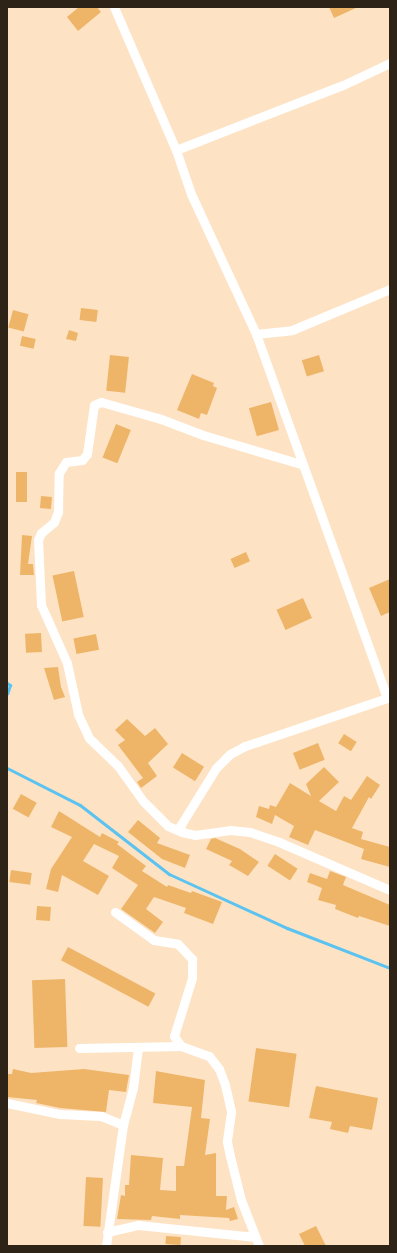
<!DOCTYPE html>
<style>
body{margin:0}
#map{position:relative;width:397px;height:1253px;overflow:hidden;background:#fde3c4;font-family:Karla,sans-serif}
div>[style]{position:absolute}
[style*='--x']{left:calc(var(--x)*1px);top:calc(var(--y)*1px);width:calc(var(--w)*1px);rotate:calc(var(--a)*1deg)}
.stream>*{height:3px;margin:-1.5px;padding:0 1.5px;transform-origin:1.5px;border-radius:1.5px;background:#5cc3f0}
.building>*{inset:0;background:#eeb569;transform-origin:0 0}
.minor>*{height:9px;margin:-4.5px;padding:0 4.5px;transform-origin:4.5px;border-radius:4.5px;background:#fff}
span{translate:-50% -50%;white-space:nowrap;text-align:center;line-height:1.15;-webkit-text-stroke:3.5px #fff;paint-order:stroke}
.frame{position:absolute;inset:0;border:8px solid #2d2317;pointer-events:none}
</style>
<div id="map">
<div class="stream">
<i style="--x:7;--y:683;--w:4;--a:34"></i>
<i style="--x:10;--y:685;--w:9;--a:108"></i>
<i style="--x:7;--y:768;--w:82;--a:26.9"></i>
<i style="--x:80;--y:805;--w:113;--a:37.8"></i>
<i style="--x:169;--y:874;--w:130;--a:24.6"></i>
<i style="--x:287;--y:928;--w:110;--a:21.2"></i>
</div>
<div class="building">
<i style="clip-path:polygon(79px 7px,97px 7px,101px 12px,78px 31px,67px 17px)"></i>
<i style="clip-path:polygon(329px 7px,358px 7px,334px 18px)"></i>
<i style="left:81px;top:308px;width:17px;height:12px;rotate:7deg"></i>
<i style="left:13px;top:310px;width:16px;height:18px;rotate:15deg"></i>
<i style="clip-path:polygon(69px 330px,78px 333px,76px 341px,66px 339px)"></i>
<i style="left:22px;top:336px;width:14px;height:10px;rotate:12deg"></i>
<i style="left:110px;top:355px;width:19px;height:36px;rotate:6deg"></i>
<i style="left:319px;top:355px;width:17px;height:18px;rotate:73deg"></i>
<i style="clip-path:polygon(192px 374px,214px 383px,213px 386px,217px 388px,207px 415px,201px 413px,199px 419px,177px 410px)"></i>
<i style="left:271px;top:402px;width:29px;height:23px;rotate:74deg"></i>
<i style="left:116px;top:424px;width:16px;height:36px;rotate:22deg"></i>
<i style="left:16px;top:472px;width:11px;height:30px"></i>
<i style="left:41px;top:496px;width:11px;height:12px;rotate:5deg"></i>
<i style="clip-path:polygon(22px 535px,32px 536px,28px 564px,33px 564px,34px 575px,20px 575px)"></i>
<i style="left:246px;top:552px;width:10px;height:17px;rotate:66deg"></i>
<i style="left:74px;top:571px;width:47px;height:22px;rotate:78deg"></i>
<i style="clip-path:polygon(390px 579px,390px 612px,381px 616px,369px 588px)"></i>
<i style="left:303px;top:598px;width:22px;height:29px;rotate:66deg"></i>
<i style="left:41px;top:633px;width:19px;height:16px;rotate:87deg"></i>
<i style="left:96px;top:634px;width:16px;height:23px;rotate:79deg"></i>
<i style="clip-path:polygon(58px 667px,61px 687px,65px 697px,54px 700px,44px 668px)"></i>
<i style="clip-path:polygon(127px 719px,145px 736px,155px 728px,168px 744px,148px 763px,157px 776px,141px 788px,137px 782px,143px 778px,118px 745px,125px 740px,115px 730px)"></i>
<i style="left:344px;top:734px;width:15px;height:11px;rotate:32deg"></i>
<i style="left:318px;top:743px;width:18px;height:27px;rotate:68deg"></i>
<i style="left:182px;top:753px;width:26px;height:17px;rotate:32deg"></i>
<i style="clip-path:polygon(324px 767px,339px 782px,319px 801px,336px 811px,344px 796px,351px 800px,367px 776px,380px 785px,371px 799px,369px 797px,352px 828px,363px 832px,361px 839px,390px 847px,390px 867px,361px 859px,364px 849px,315px 830px,308px 845px,289px 837px,294px 826px,275px 815px,272px 824px,256px 817px,259px 806px,269px 809px,270px 805px,276px 807px,290px 783px,311px 796px,306px 784px)"></i>
<i style="left:21px;top:794px;width:18px;height:17px;rotate:29deg"></i>
<i style="clip-path:polygon(59px 811px,100px 837px,102px 833px,119px 842px,117px 844px,146px 866px,142px 871px,167px 887px,168px 885px,191px 893px,192px 891px,222px 902px,213px 924px,184px 913px,186px 908px,154px 897px,146px 909px,163px 922px,155px 933px,121px 909px,138px 885px,112px 868px,119px 856px,94px 844px,83px 861px,109px 876px,98px 895px,62px 875px,58px 892px,46px 889px,51px 869px,72px 837px,51px 827px)"></i>
<i style="clip-path:polygon(138px 820px,160px 838px,157px 843px,190px 855px,185px 868px,162px 859px,128px 832px)"></i>
<i style="clip-path:polygon(215px 838px,240px 849px,259px 862px,248px 876px,229px 865px,232px 861px,206px 849px,211px 839px)"></i>
<i style="left:275px;top:854px;width:27px;height:14px;rotate:33deg"></i>
<i style="left:11px;top:870px;width:21px;height:12px;rotate:8deg"></i>
<i style="clip-path:polygon(330px 871px,346px 877px,343px 885px,390px 905px,390px 926px,359px 916px,358px 918px,335px 909px,336px 905px,318px 900px,322px 888px,307px 882px,310px 873px,327px 879px)"></i>
<i style="left:37px;top:906px;width:14px;height:14px;rotate:4deg"></i>
<i style="left:68px;top:947px;width:99px;height:15px;rotate:28deg"></i>
<i style="left:65px;top:979px;width:68px;height:33px;rotate:88deg"></i>
<i style="left:256px;top:1048px;width:41px;height:54px;rotate:8deg"></i>
<i style="clip-path:polygon(13px 1069px,31px 1073px,84px 1069px,129px 1075px,126px 1092px,109px 1090px,106px 1112px,60px 1108px,36px 1103px,37px 1100px,7px 1097px,7px 1074px,12px 1074px)"></i>
<i style="clip-path:polygon(156px 1071px,205px 1080px,201px 1118px,210px 1119px,205px 1155px,216px 1153px,216px 1196px,227px 1196px,226px 1210px,234px 1207px,238px 1219px,230px 1221px,229px 1218px,180px 1215px,180px 1219px,152px 1216px,151px 1220px,117px 1219px,121px 1195px,125px 1196px,125px 1185px,129px 1185px,131px 1155px,163px 1158px,160px 1190px,176px 1191px,176px 1166px,184px 1166px,192px 1107px,153px 1103px)"></i>
<i style="clip-path:polygon(316px 1086px,378px 1098px,372px 1130px,350px 1126px,348px 1133px,330px 1129px,332px 1122px,309px 1118px)"></i>
<i style="left:86px;top:1177px;width:17px;height:49px;rotate:3deg"></i>
<i style="clip-path:polygon(316px 1226px,326px 1246px,305px 1246px,299px 1234px)"></i>
<i style="left:166px;top:1236px;width:15px;height:8px;rotate:4deg"></i>
</div>
<div class="minor">
<i style="--x:114;--y:7;--w:156;--a:66.6"></i>
<i style="--x:176;--y:150;--w:46;--a:71.2"></i>
<i style="--x:191;--y:194;--w:154;--a:65.1"></i>
<i style="--x:256;--y:334;--w:387;--a:70.2"></i>
<i style="--x:387;--y:698;--w:3;--a:0"></i>
<i style="--x:176;--y:150;--w:179;--a:-21.3"></i>
<i style="--x:343;--y:85;--w:52;--a:-25.1"></i>
<i style="--x:256;--y:334;--w:36;--a:-6"></i>
<i style="--x:292;--y:330;--w:106;--a:-22.7"></i>
<i style="--x:387;--y:698;--w:150;--a:161.3"></i>
<i style="--x:245;--y:746;--w:17;--a:152"></i>
<i style="--x:230;--y:754;--w:20;--a:135"></i>
<i style="--x:216;--y:768;--w:68;--a:121.8"></i>
<i style="--x:180;--y:826;--w:6;--a:72"></i>
<i style="--x:182;--y:832;--w:13;--a:13"></i>
<i style="--x:195;--y:835;--w:35;--a:-8"></i>
<i style="--x:230;--y:830;--w:20;--a:6"></i>
<i style="--x:250;--y:832;--w:31;--a:19"></i>
<i style="--x:279;--y:842;--w:121;--a:23.4"></i>
<i style="--x:182;--y:832;--w:15;--a:-157"></i>
<i style="--x:168;--y:826;--w:35;--a:-135"></i>
<i style="--x:143;--y:801;--w:43;--a:-125.5"></i>
<i style="--x:118;--y:766;--w:40;--a:-136"></i>
<i style="--x:89;--y:738;--w:26;--a:-115"></i>
<i style="--x:78;--y:714;--w:52;--a:-102.2"></i>
<i style="--x:67;--y:663;--w:64;--a:-114.1"></i>
<i style="--x:41;--y:605;--w:65;--a:-92.6"></i>
<i style="--x:38;--y:540;--w:8;--a:-67"></i>
<i style="--x:41;--y:533;--w:17;--a:-40"></i>
<i style="--x:54;--y:522;--w:11;--a:-68"></i>
<i style="--x:58;--y:512;--w:39;--a:-89"></i>
<i style="--x:59;--y:473;--w:13;--a:-58"></i>
<i style="--x:66;--y:462;--w:16;--a:-7"></i>
<i style="--x:82;--y:460;--w:8;--a:-50"></i>
<i style="--x:87;--y:454;--w:49;--a:-81.9"></i>
<i style="--x:94;--y:405;--w:8;--a:-23"></i>
<i style="--x:101;--y:402;--w:62;--a:15.8"></i>
<i style="--x:161;--y:419;--w:45;--a:20.9"></i>
<i style="--x:203;--y:435;--w:102;--a:16.5"></i>
<i style="--x:115;--y:912;--w:48;--a:35.7"></i>
<i style="--x:154;--y:940;--w:24;--a:9"></i>
<i style="--x:178;--y:944;--w:21;--a:47"></i>
<i style="--x:192;--y:959;--w:19;--a:90"></i>
<i style="--x:192;--y:978;--w:61;--a:107.2"></i>
<i style="--x:174;--y:1036;--w:12;--a:55"></i>
<i style="--x:79;--y:1048;--w:102;--a:-1.1"></i>
<i style="--x:181;--y:1046;--w:30;--a:20"></i>
<i style="--x:209;--y:1056;--w:16;--a:52"></i>
<i style="--x:219;--y:1069;--w:17;--a:69"></i>
<i style="--x:225;--y:1085;--w:28;--a:77"></i>
<i style="--x:231;--y:1112;--w:30;--a:98"></i>
<i style="--x:227;--y:1142;--w:14;--a:78"></i>
<i style="--x:230;--y:1156;--w:45;--a:76"></i>
<i style="--x:241;--y:1200;--w:49;--a:68.6"></i>
<i style="--x:7;--y:1103;--w:53;--a:11.9"></i>
<i style="--x:59;--y:1114;--w:42;--a:2.7"></i>
<i style="--x:101;--y:1116;--w:24;--a:22"></i>
<i style="--x:107;--y:1232;--w:32;--a:-13"></i>
<i style="--x:138;--y:1225;--w:118;--a:5.9"></i>
<i style="--x:106;--y:1246;--w:122;--a:-82"></i>
<i style="--x:123;--y:1125;--w:38;--a:-75"></i>
<i style="--x:133;--y:1088;--w:40;--a:-82.9"></i>
</div>
<div class="frame"></div>
</div>
